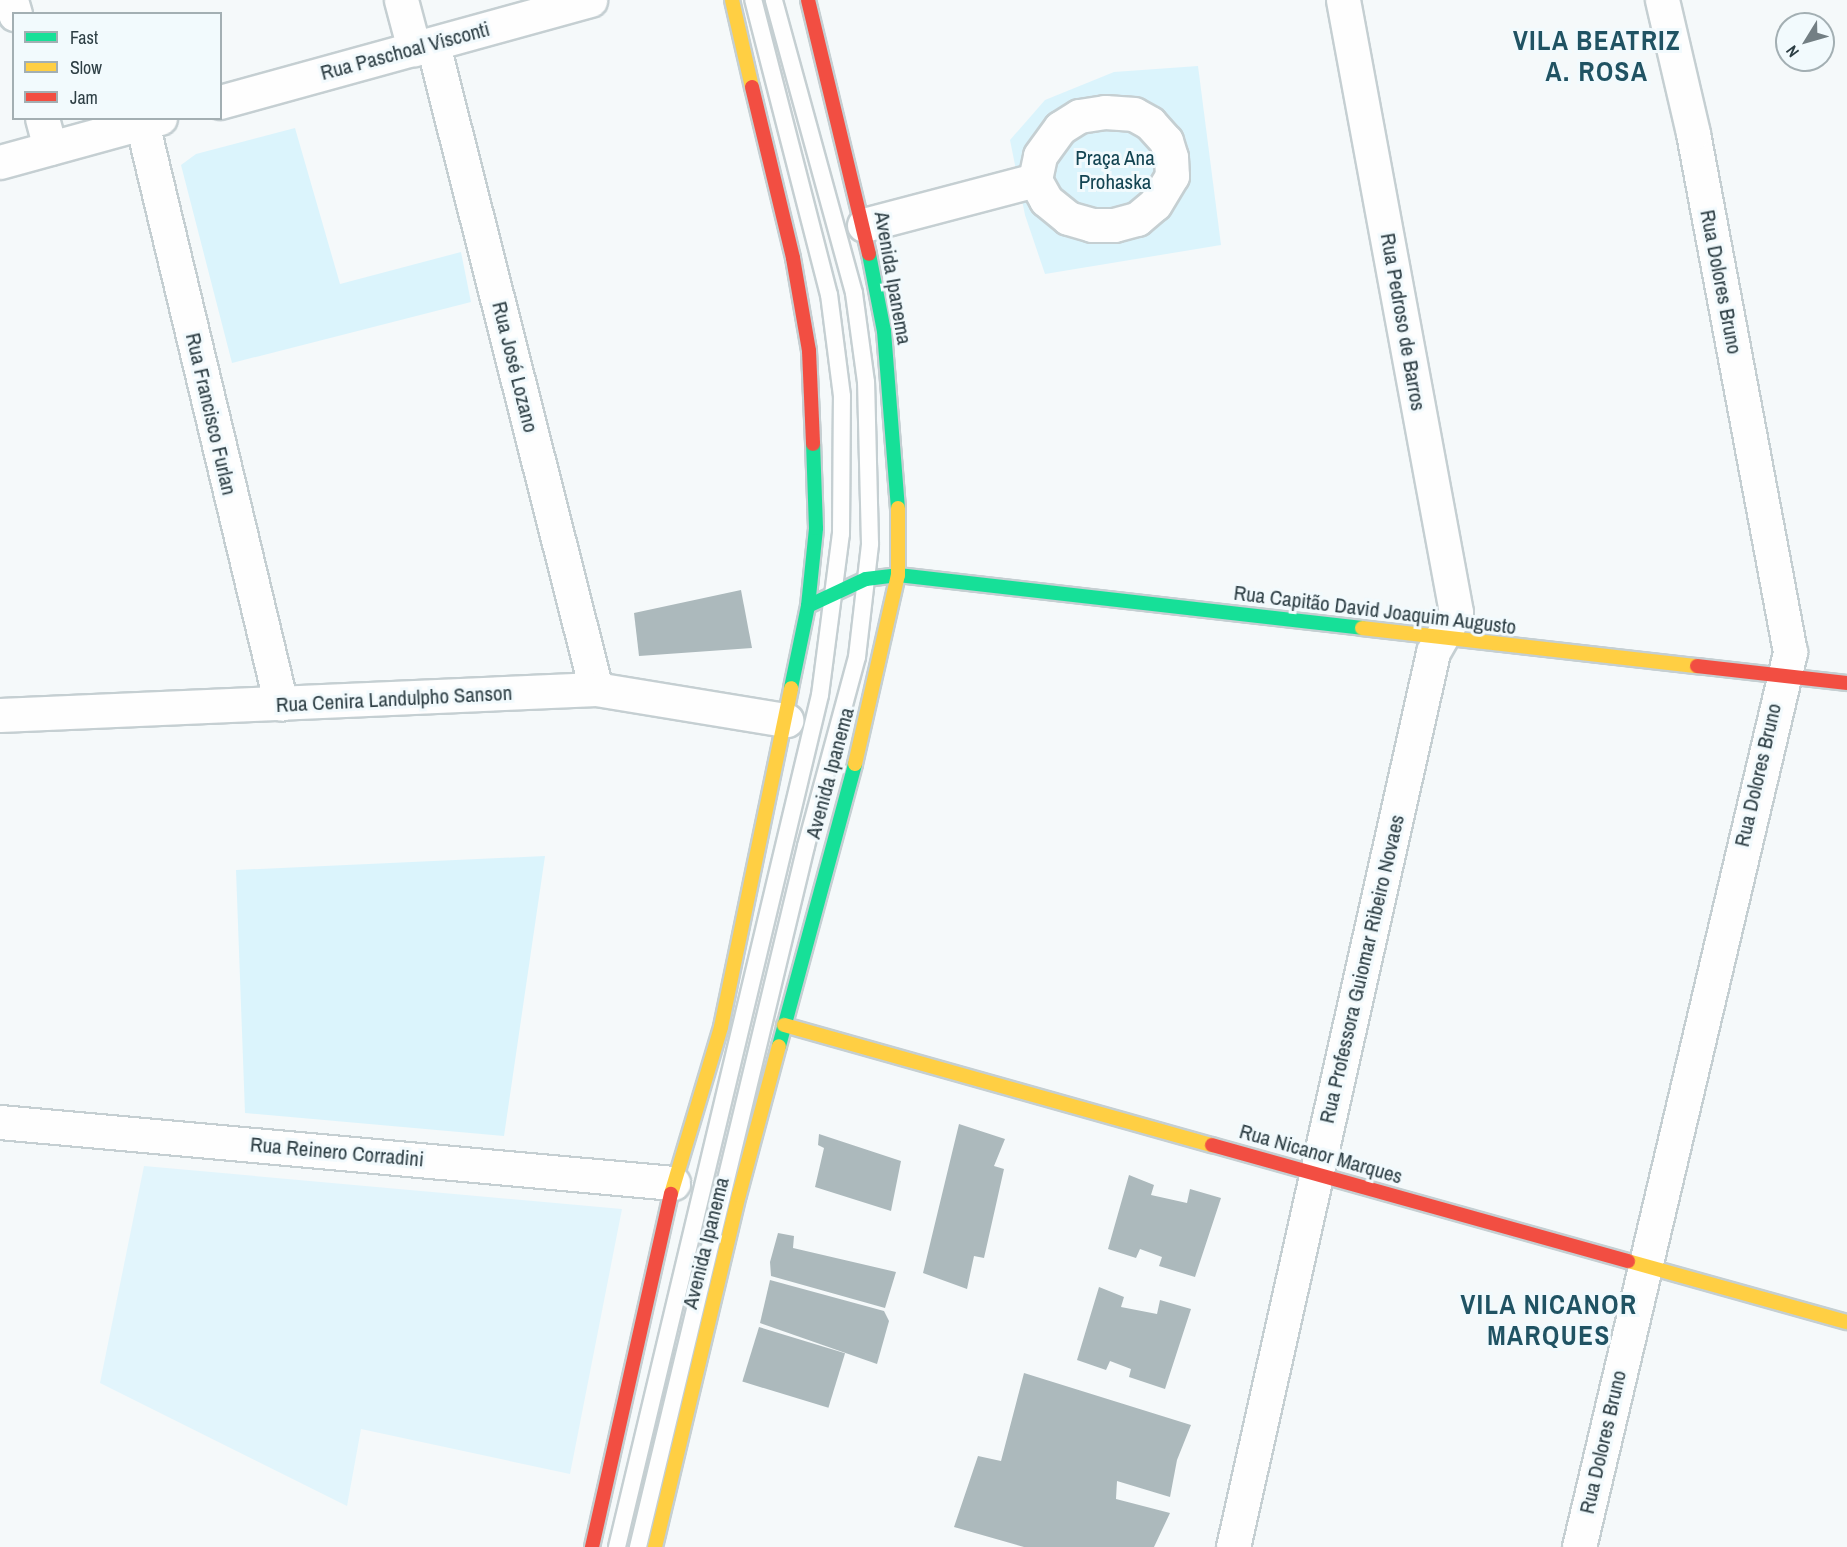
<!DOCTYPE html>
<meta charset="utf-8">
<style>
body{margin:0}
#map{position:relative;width:1847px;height:1547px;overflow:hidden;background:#f5f9fa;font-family:"Archivo Narrow",sans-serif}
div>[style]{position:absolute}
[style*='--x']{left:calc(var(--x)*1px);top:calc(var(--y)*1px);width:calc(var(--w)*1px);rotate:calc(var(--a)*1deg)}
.built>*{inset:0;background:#e2f5fc}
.green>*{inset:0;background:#dbf4fc}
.building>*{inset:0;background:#acb9bc;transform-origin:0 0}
.roads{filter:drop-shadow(2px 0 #c5cfd2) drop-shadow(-2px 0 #c5cfd2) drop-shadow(0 2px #c5cfd2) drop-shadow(0 -2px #c5cfd2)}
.lane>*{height:16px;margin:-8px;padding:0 8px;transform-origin:8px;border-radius:8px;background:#fefefe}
.street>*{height:33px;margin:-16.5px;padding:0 16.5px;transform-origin:16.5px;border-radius:16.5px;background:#fefefe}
.fast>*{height:14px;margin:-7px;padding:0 7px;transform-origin:7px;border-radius:7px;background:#16e098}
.slow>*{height:14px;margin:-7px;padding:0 7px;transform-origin:7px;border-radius:7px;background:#ffcf43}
.jam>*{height:14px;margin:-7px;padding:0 7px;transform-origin:7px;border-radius:7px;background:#f24e42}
span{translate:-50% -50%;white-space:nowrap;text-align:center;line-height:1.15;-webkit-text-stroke:6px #f2fafd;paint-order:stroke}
.street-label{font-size:21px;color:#2d3e44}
.park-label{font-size:21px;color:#134452}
.district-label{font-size:27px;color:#205363;font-weight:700;letter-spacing:1.5px}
.legend{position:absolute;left:12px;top:12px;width:210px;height:108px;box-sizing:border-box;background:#f2fafd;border:2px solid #a3afb3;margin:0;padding:8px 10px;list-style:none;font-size:18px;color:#2d3e44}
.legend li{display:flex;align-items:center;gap:12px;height:30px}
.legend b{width:30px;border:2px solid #a3afb3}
.north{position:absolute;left:1775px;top:12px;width:60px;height:60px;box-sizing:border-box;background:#f2fafd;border:2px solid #a3afb3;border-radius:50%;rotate:233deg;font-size:16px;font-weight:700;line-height:24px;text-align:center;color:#2d3e44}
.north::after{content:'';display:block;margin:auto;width:21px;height:27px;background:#737f84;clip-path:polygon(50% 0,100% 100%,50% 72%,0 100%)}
</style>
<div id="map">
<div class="built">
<i style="clip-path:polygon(144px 1166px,622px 1209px,570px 1474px,361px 1429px,347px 1506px,100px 1383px)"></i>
</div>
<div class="green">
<i style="clip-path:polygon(1198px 66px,1221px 245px,1045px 274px,1025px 215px,1010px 140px,1045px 100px,1114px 72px)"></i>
<i style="clip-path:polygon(295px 128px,340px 284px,461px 252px,471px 302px,232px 363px,181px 165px,196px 154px)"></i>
<i style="clip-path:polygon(545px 856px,504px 1136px,245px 1113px,236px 870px)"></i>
</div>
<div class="building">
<i style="clip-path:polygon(741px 590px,752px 648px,639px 656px,634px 613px)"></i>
<i style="clip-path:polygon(959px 1124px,1005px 1139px,994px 1166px,1004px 1169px,984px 1258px,974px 1256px,967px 1289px,923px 1273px)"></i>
<i style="clip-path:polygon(819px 1134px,901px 1161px,891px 1211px,815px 1187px,824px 1148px,818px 1145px)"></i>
<i style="clip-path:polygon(1129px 1175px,1154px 1185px,1151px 1195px,1187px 1203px,1190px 1189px,1221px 1198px,1195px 1277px,1159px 1266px,1162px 1257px,1140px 1249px,1136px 1258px,1108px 1249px)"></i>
<i style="clip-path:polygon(778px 1233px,794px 1236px,793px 1248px,896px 1272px,885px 1308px,771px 1276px,770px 1262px)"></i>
<i style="clip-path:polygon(770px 1280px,884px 1311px,889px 1321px,877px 1364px,760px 1323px)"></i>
<i style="clip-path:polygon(1099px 1287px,1124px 1297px,1121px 1307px,1157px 1314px,1160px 1300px,1191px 1309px,1165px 1389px,1129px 1377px,1131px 1369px,1110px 1361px,1106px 1370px,1077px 1360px)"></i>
<i style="left:759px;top:1327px;width:90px;height:57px;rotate:17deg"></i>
<i style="clip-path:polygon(668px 1347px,680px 1350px,642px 1512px,632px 1508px)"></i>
<i style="clip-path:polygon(1024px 1373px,1191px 1425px,1177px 1460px,1170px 1497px,1117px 1481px,1116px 1499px,1170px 1513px,1154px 1547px,1024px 1547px,954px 1527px,978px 1456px,1001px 1461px)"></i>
</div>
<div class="roads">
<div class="lane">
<i style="--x:617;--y:1547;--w:876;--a:-76.6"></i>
<i style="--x:820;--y:695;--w:162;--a:-82.6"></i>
<i style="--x:841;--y:534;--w:138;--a:-89.6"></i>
<i style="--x:842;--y:396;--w:102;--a:-97.3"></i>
<i style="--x:829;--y:295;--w:305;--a:-104.4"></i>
<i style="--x:638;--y:1547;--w:721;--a:-76.52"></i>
<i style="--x:806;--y:846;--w:196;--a:-74.9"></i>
<i style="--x:857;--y:657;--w:114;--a:-83.4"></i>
<i style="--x:870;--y:544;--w:162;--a:-91.4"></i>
<i style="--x:866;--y:382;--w:90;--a:-97.7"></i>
<i style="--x:854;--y:293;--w:304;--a:-105.3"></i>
</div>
<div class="street">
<i style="--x:11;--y:0;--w:15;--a:74"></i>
<i style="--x:401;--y:0;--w:51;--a:75.1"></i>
<i style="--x:433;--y:45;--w:664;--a:75.8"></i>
<i style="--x:220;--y:102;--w:384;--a:-15.4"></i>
<i style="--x:42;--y:118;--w:31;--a:75"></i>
<i style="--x:142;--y:123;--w:597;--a:76.55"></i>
<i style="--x:0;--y:162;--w:166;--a:-15.4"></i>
<i style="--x:864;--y:225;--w:177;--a:-14.7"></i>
<i style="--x:1035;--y:180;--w:23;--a:61"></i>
<i style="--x:1046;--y:200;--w:28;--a:39"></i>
<i style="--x:1068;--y:218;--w:25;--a:16"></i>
<i style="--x:1092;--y:225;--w:22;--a:0"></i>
<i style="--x:1114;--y:225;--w:24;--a:-15"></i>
<i style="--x:1137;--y:219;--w:23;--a:-40"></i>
<i style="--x:1155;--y:204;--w:33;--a:-59"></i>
<i style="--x:1172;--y:176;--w:19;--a:-93"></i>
<i style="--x:1171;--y:157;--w:17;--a:-107"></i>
<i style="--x:1166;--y:141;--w:24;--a:-132"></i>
<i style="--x:1150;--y:123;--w:18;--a:-151"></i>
<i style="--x:1134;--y:114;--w:29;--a:-176"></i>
<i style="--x:1105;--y:112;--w:26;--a:171"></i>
<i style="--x:1079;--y:116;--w:22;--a:148"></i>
<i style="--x:1060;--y:128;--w:34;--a:126"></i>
<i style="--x:1040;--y:156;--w:25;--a:102"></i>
<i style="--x:0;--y:715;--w:597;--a:-2.5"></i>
<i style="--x:596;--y:689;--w:193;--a:9.3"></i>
<i style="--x:0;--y:1122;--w:676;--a:5.18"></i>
<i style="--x:1233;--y:1547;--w:917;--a:-77.4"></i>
<i style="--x:1433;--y:652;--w:46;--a:-60.1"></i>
<i style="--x:1456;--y:612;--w:622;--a:-100.46"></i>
<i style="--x:1579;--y:1547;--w:920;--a:-76.73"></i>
<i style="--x:1790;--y:652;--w:528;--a:-100.59"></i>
<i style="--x:1693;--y:133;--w:137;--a:-103.1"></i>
</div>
<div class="fast">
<i style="--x:869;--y:254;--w:78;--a:79"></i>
<i style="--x:884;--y:331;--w:178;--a:85.5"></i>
<i style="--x:898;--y:575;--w:467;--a:6.5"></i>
<i style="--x:808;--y:606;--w:64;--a:-25"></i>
<i style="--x:866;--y:579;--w:32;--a:-7"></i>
<i style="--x:791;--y:688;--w:84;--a:-78.3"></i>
<i style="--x:808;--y:606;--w:78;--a:-84.1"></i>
<i style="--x:816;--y:528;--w:84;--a:-92"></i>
<i style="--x:779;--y:1046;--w:292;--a:-74.9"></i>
</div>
<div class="slow">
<i style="--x:732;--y:0;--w:89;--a:77.1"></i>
<i style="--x:1362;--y:628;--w:337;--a:6.5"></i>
<i style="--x:855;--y:764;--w:194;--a:-77.2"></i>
<i style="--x:898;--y:575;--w:67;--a:-90"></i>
<i style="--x:784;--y:1025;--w:445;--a:15.7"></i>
<i style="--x:671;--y:1194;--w:174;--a:-73.3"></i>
<i style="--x:721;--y:1027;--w:346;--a:-78.3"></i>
<i style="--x:1628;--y:1261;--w:227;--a:15.6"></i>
<i style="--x:655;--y:1547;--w:362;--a:-76.6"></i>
<i style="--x:739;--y:1195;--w:154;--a:-75"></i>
</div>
<div class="jam">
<i style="--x:808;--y:0;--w:261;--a:76.5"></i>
<i style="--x:752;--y:87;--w:176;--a:76.5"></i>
<i style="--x:793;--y:258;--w:94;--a:80.2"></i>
<i style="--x:809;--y:351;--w:93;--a:87.5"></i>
<i style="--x:1697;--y:666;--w:151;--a:6.5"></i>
<i style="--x:1212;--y:1145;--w:432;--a:15.6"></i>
<i style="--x:592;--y:1547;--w:362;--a:-77.4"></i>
</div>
</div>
<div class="street-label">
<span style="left:405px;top:51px;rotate:-15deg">Rua Paschoal Visconti</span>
<span style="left:893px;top:278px;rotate:80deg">Avenida Ipanema</span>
<span style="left:1721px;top:282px;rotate:79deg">Rua Dolores Bruno</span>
<span style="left:1403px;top:322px;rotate:80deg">Rua Pedroso de Barros</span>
<span style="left:515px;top:367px;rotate:76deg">Rua José Lozano</span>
<span style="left:211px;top:414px;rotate:77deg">Rua Francisco Furlan</span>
<span style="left:1375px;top:610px;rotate:7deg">Rua Capitão David Joaquim Augusto</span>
<span style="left:394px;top:699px;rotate:-3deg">Rua Cenira Landulpho Sanson</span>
<span style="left:830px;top:773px;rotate:-75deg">Avenida Ipanema</span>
<span style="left:1758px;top:775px;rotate:-77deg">Rua Dolores Bruno</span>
<span style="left:1362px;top:969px;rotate:-77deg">Rua Professora Guiomar Ribeiro Novaes</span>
<span style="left:337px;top:1152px;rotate:5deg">Rua Reinero Corradini</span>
<span style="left:1321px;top:1154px;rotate:16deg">Rua Nicanor Marques</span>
<span style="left:706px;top:1243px;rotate:-76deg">Avenida Ipanema</span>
<span style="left:1603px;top:1442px;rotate:-77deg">Rua Dolores Bruno</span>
</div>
<div class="park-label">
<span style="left:1115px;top:170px">Praça Ana<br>Prohaska</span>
</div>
<div class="district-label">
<span style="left:1597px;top:56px">VILA BEATRIZ<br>A. ROSA</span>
<span style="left:1549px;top:1320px">VILA NICANOR<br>MARQUES</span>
</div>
<ul class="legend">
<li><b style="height:8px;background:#16e098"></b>Fast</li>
<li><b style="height:8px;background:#ffcf43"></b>Slow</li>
<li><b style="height:8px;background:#f24e42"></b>Jam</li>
</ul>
<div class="north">N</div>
</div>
